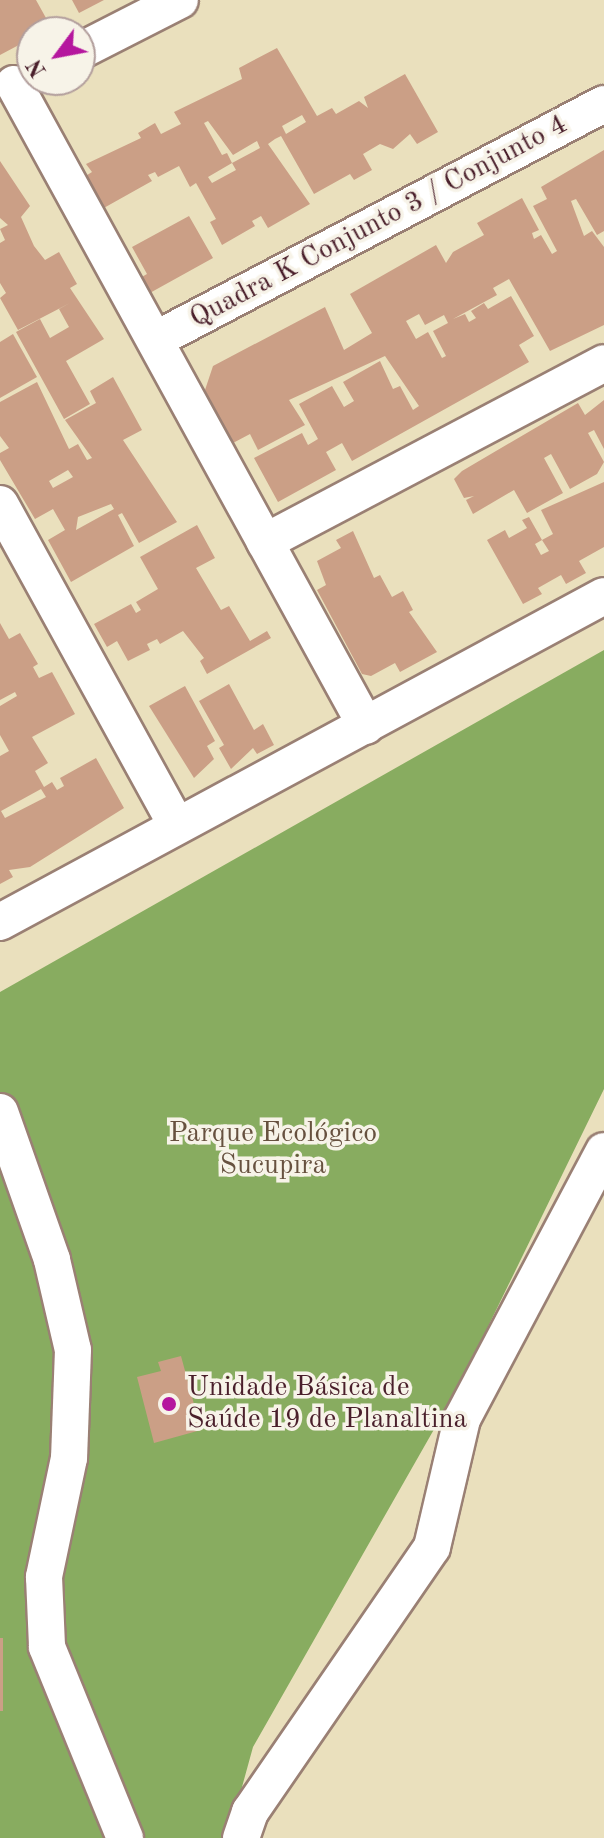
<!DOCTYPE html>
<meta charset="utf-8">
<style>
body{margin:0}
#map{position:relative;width:604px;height:1838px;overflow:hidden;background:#eae0bd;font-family:"Old Standard TT",serif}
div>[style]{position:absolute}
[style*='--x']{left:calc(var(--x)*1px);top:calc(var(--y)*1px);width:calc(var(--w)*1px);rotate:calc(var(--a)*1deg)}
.forest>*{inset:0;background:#88ac60}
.building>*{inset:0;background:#cb9f86;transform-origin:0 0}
.roads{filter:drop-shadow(2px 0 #9a8074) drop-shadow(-2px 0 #9a8074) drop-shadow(0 2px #9a8074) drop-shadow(0 -2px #9a8074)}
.minor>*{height:36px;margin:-18px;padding:0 18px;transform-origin:18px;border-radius:18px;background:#fff}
.dots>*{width:22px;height:22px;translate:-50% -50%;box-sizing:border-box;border:4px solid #f7f3e8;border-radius:50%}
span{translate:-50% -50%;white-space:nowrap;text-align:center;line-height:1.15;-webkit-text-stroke:7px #f7f3e8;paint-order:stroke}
.street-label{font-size:28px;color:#4a1f2b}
.park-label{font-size:28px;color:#67513f}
.poi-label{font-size:28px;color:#4a1f2b}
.left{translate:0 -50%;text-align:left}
.north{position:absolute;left:16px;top:16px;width:80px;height:80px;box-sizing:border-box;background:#f7f3e8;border:2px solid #b29e9c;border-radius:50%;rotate:238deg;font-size:22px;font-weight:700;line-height:32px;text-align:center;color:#4a1f2b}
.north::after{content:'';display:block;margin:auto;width:28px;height:36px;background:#b5179e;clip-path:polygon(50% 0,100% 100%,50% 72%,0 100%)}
</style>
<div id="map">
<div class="forest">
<i style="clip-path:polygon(604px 650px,604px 1089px,461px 1382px,253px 1747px,228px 1838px,0 1838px,0 992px)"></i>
</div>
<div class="building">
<i style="clip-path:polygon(0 0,36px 0,51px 27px,32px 32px,32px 38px,0 55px)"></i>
<i style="clip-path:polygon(72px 0,104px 0,79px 13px)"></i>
<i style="clip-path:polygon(evenodd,277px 48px,317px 116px,332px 108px,336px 114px,359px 101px,368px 108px,364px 97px,405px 74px,438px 132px,417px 144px,410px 134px,393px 149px,380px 144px,363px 154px,372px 170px,354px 180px,350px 174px,314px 194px,281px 136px,275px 139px,268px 144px,310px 204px,268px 228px,261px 216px,252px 221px,255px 226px,222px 245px,210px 222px,216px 219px,196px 183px,190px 187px,179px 166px,158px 177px,155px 172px,148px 175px,152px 181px,102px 209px,84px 177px,92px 172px,86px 164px,141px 138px,138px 133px,155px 123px,161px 134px,181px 124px,174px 112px,242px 79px,239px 68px,277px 48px,302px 115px,306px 122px,286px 134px,282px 126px,302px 115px,277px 48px,208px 121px,233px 155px,257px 141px,260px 148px,232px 163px,236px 170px,212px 183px,208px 177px,232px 163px,227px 153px,222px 155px,204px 123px,208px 121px)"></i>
<i style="clip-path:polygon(evenodd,604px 150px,604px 231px,597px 235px,576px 199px,571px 201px,584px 236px,592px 231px,604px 247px,604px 325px,550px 351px,509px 279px,493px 288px,497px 295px,453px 319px,465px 314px,469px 322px,476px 318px,471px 311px,484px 303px,488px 309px,511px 296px,534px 336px,519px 345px,529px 362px,352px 461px,342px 443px,326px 452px,336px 470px,278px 502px,254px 458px,302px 433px,308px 445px,318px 439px,299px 404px,332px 386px,344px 407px,354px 401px,343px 382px,380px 361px,393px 389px,400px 386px,413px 410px,419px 406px,385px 356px,289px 400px,305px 425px,258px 450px,250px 434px,233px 443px,205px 390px,213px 366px,325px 307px,344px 350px,372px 333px,350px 294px,436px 245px,446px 263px,453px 252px,484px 235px,477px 223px,522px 198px,539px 230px,532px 233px,534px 239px,541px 235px,552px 254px,557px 251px,533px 206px,547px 199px,541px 187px,604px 150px,419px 314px,425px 325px,444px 315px,448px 323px,433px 331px,446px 356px,442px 358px,428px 332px,416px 339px,406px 321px,419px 314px)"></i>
<i style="clip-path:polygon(0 161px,30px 206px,21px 217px,34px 246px,45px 260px,59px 252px,77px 284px,70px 288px,104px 339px,66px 361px,90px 404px,64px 419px,16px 332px,40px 319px,50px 338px,69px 327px,59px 309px,70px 303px,18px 330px,0 298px,6px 293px,0 283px,0 243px,5px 240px,0 229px,8px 225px,0 218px)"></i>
<i style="clip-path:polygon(189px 216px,213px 258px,148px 294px,140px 278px,147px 274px,132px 247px)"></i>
<i style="clip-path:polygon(13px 334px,37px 377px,0 398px,0 342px)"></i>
<i style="clip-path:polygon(evenodd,113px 377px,142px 430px,123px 440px,177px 522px,139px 543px,122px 513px,118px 515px,134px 546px,71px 582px,48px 540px,65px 530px,53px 509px,35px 519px,0 460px,0 453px,9px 448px,0 436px,0 402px,37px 382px,69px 449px,78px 444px,87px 460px,92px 458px,65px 420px,96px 403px,90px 391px,113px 377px,68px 470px,73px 477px,53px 488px,49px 481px,68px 470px,113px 377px,111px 504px,114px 509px,76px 530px,78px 517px,111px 504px)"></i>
<i style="clip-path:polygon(604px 400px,604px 449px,594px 430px,588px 433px,604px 462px,597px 474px,570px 489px,551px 454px,544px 458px,563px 493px,527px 513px,514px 490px,473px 514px,466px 500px,474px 496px,464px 498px,454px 479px,462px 471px,578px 403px,585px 415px)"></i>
<i style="clip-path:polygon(604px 482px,604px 547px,579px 561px,586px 573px,566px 584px,561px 575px,538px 588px,542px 594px,523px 604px,487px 540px,505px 530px,509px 538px,527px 528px,522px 520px,529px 517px,542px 540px,535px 544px,541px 555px,549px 551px,542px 540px,553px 534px,541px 510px)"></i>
<i style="clip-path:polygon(197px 525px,215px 558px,196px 568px,221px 610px,229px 606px,250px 641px,267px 631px,271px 638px,207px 674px,200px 661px,204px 658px,183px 631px,160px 644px,157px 639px,147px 644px,150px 650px,128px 661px,117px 641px,107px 647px,94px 624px,131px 604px,136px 613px,141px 610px,136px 602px,158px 589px,140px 557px)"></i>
<i style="clip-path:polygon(353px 531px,374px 578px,380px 575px,392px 597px,403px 591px,413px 610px,409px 612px,437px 652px,400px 672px,395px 663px,371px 676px,362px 674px,317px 590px,326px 585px,317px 561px,341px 548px,336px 540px)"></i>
<i style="clip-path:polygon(evenodd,0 623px,9px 639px,20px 633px,38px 664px,33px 667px,39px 678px,52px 672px,75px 714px,32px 737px,48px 763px,35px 771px,44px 787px,52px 782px,57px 790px,64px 786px,60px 778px,96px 758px,124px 808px,30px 867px,9px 870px,13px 877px,0 884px,0 756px,9px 751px,0 735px,0 706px,17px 696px,15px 692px,0 700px,0 623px,41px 789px,46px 797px,5px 818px,1px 811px,41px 789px)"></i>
<i style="clip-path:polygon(229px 684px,254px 730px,263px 724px,274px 745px,257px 754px,253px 748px,231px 769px,219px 748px,224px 745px,199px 701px)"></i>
<i style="clip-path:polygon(185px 686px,215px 741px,207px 746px,214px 759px,194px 778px,149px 706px)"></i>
<i style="clip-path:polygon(181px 1356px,201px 1430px,154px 1443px,137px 1377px,161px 1371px,158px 1362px)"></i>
<i style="left:0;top:1638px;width:3px;height:73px"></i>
</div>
<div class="roads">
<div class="minor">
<i style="--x:80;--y:51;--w:112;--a:-27"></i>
<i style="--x:14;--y:84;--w:732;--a:61.26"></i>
<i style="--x:155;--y:340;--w:507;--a:-27.73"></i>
<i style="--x:0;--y:504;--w:367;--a:61.2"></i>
<i style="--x:265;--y:542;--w:383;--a:-27.8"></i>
<i style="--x:0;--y:922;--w:686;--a:-28.36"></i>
<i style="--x:0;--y:1112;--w:157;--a:70.6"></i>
<i style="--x:52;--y:1260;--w:92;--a:76.9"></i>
<i style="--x:73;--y:1350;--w:108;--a:92.1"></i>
<i style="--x:69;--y:1458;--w:122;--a:101.9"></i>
<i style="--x:44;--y:1577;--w:70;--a:87.5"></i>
<i style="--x:47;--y:1647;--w:206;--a:67.8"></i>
<i style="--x:241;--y:1838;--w:28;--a:-71"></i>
<i style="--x:250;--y:1812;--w:321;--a:-55.5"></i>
<i style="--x:432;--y:1547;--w:131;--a:-76.8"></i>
<i style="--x:462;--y:1419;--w:303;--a:-62.1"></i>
</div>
</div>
<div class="dots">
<i style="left:169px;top:1404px;background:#b5179e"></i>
</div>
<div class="street-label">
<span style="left:379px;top:222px;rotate:-28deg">Quadra K Conjunto 3 / Conjunto 4</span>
</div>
<div class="park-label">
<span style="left:273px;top:1150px">Parque Ecológico<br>Sucupira</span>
</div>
<div class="poi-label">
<span class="left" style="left:187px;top:1404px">Unidade Básica de<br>Saúde 19 de Planaltina</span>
</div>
<div class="north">N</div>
</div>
